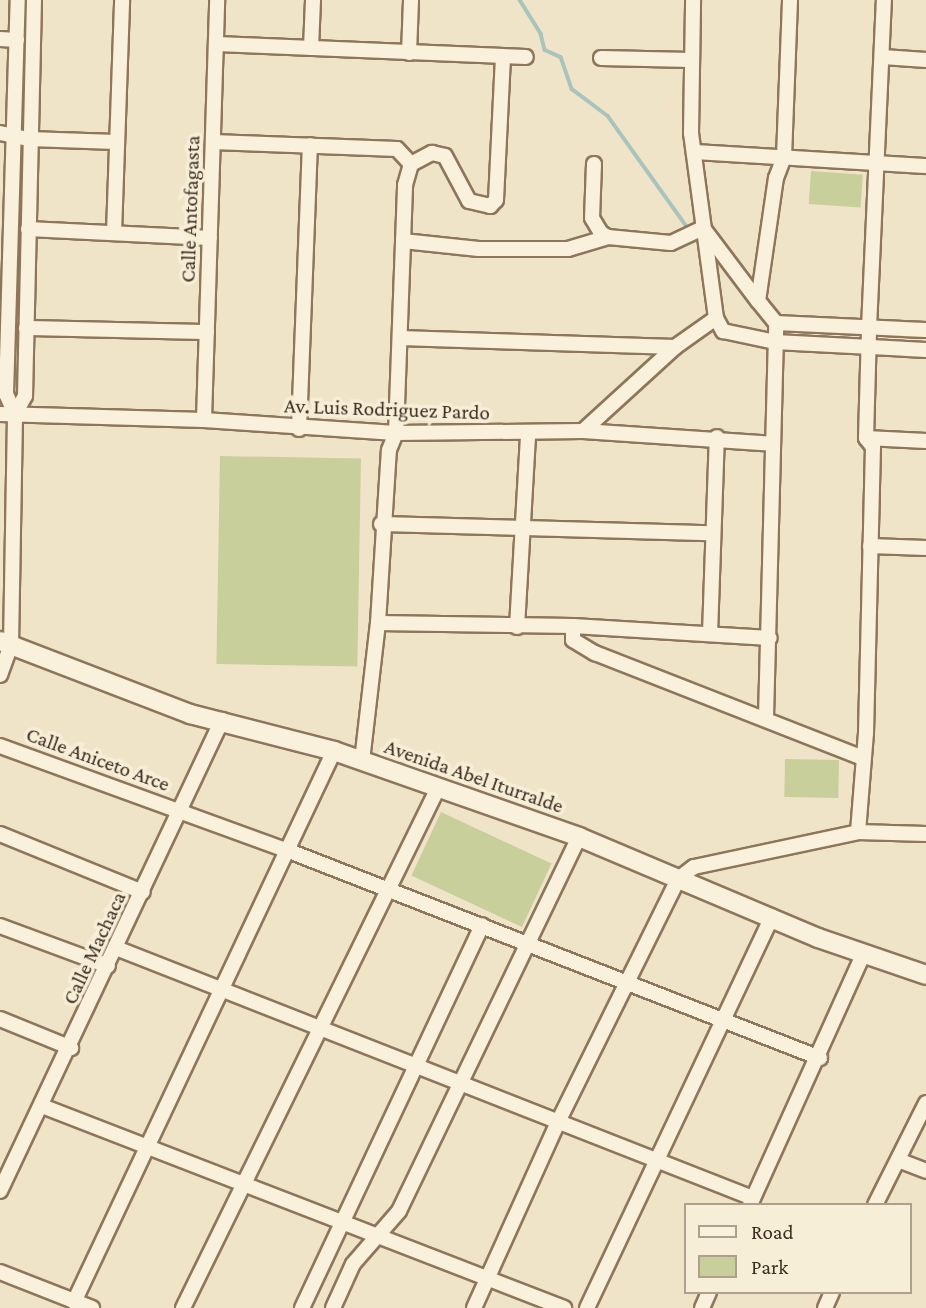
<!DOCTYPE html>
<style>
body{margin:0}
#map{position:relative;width:926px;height:1308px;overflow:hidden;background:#f0e4c8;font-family:"Crimson Pro",serif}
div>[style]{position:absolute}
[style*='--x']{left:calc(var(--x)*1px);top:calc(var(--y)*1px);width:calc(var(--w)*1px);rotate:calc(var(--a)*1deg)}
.green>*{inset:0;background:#c9cf9b;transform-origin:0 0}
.stream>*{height:3.5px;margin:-1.75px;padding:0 1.75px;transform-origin:1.75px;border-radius:1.75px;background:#a9c4bc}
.roads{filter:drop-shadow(2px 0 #8d765c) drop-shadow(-2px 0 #8d765c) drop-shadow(0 2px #8d765c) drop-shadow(0 -2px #8d765c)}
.minor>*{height:14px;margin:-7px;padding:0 7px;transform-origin:7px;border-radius:7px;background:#faf1dc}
.tertiary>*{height:18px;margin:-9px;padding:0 9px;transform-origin:9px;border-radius:9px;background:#faf1dc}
span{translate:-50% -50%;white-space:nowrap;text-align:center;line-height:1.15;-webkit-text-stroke:7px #f7eed8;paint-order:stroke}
.street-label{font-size:21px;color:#3d2e20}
.legend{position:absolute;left:684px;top:1203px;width:228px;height:91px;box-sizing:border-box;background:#f7eed8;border:2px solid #ada18e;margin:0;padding:9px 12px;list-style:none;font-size:21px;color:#3d2e20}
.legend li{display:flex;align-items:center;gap:14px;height:35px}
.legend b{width:35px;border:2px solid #ada18e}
</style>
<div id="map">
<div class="green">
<i style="left:811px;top:171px;width:52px;height:33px;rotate:4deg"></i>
<i style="left:220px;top:456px;width:141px;height:208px;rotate:1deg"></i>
<i style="left:785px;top:759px;width:54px;height:38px;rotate:1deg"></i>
<i style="left:441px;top:812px;width:122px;height:70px;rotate:25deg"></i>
</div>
<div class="stream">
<i style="--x:520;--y:0;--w:40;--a:58"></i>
<i style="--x:541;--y:34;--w:16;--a:76"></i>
<i style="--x:545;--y:50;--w:17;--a:24"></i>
<i style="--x:561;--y:57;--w:34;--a:71"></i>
<i style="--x:572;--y:89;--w:45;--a:36.9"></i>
<i style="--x:608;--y:116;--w:138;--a:54.5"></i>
</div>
<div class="roads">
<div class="minor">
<i style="--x:0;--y:39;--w:17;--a:3"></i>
<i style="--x:217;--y:44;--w:309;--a:2.4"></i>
<i style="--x:311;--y:48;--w:48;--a:-87.6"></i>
<i style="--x:409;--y:53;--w:53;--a:-87.8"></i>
<i style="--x:883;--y:57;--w:43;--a:4"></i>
<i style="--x:601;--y:58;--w:90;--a:1.3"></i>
<i style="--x:0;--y:133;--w:30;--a:12"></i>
<i style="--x:29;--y:139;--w:87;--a:2"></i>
<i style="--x:213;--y:142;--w:184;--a:2.2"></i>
<i style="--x:397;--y:149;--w:21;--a:47"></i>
<i style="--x:411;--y:164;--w:24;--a:-28"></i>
<i style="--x:432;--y:153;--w:13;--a:13"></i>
<i style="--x:445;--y:156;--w:51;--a:61.9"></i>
<i style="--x:469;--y:201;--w:22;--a:13"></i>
<i style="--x:490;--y:206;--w:8;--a:-45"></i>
<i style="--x:496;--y:200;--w:144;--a:-87.2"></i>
<i style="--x:694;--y:152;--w:232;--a:3.5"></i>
<i style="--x:594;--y:164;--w:54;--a:92.1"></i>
<i style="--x:592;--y:218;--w:17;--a:59"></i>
<i style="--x:601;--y:233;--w:8;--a:30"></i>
<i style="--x:28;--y:229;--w:182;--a:2.8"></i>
<i style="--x:114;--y:233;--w:233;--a:-88"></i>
<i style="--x:403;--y:241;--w:76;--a:6"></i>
<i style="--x:479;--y:249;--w:89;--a:0"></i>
<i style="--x:568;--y:249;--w:42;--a:-16.7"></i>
<i style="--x:608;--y:237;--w:63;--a:5.4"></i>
<i style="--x:671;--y:243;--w:35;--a:-25"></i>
<i style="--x:703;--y:228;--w:91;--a:53"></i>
<i style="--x:716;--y:318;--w:15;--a:62"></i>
<i style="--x:723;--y:331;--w:53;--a:11.9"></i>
<i style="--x:775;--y:342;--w:151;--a:3"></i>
<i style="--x:776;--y:323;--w:150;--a:2.7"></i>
<i style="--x:26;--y:328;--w:181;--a:1.3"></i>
<i style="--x:400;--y:338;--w:275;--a:1.9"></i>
<i style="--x:0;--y:414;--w:204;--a:1.7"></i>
<i style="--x:204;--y:420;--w:192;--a:3.9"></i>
<i style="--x:396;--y:433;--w:187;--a:-0.6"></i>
<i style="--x:583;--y:431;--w:189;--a:3.9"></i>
<i style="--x:15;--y:414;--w:22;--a:-114"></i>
<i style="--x:6;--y:394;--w:394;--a:-88.3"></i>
<i style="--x:204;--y:420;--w:420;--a:-88.2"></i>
<i style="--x:299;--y:429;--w:284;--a:-87.8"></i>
<i style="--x:583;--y:431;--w:125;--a:-42.4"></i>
<i style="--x:675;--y:347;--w:50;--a:-35.3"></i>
<i style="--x:716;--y:318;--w:187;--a:-97.7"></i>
<i style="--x:691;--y:133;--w:133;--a:-89.1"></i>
<i style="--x:866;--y:438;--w:60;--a:2.9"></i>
<i style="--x:381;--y:524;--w:331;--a:1.6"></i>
<i style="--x:870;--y:546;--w:56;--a:2"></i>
<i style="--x:378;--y:623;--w:195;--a:0.9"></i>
<i style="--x:573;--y:626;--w:197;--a:3.5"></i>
<i style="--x:573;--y:626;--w:14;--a:90"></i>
<i style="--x:573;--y:640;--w:26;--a:31"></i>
<i style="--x:595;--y:653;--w:288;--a:21.4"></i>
<i style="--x:517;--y:627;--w:193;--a:-86.7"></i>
<i style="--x:710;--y:634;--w:197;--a:-88"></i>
<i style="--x:0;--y:675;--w:32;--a:-70"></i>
<i style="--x:11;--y:645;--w:231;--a:-89"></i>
<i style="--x:15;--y:414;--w:21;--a:-61"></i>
<i style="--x:25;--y:396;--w:396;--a:-88.7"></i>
<i style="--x:766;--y:717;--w:394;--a:-88.5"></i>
<i style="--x:776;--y:323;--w:28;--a:-129"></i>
<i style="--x:758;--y:301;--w:124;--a:-81.7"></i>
<i style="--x:776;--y:178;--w:22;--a:-69"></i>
<i style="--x:784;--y:157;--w:157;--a:-87.8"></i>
<i style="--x:0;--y:746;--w:307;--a:20"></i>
<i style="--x:289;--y:851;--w:570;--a:21.3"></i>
<i style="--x:362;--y:761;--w:139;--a:-83.4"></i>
<i style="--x:378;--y:623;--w:173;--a:-86.4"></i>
<i style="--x:389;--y:450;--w:18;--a:-68"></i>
<i style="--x:396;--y:433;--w:248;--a:-87.9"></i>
<i style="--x:405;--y:185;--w:22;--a:-74"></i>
<i style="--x:858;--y:832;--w:99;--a:-85.4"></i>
<i style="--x:866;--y:733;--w:286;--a:-88.6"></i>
<i style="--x:873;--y:447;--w:11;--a:-128"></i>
<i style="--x:866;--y:438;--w:110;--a:-88.4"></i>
<i style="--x:869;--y:328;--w:328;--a:-87.4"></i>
<i style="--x:0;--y:834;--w:154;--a:22.1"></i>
<i style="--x:0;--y:926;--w:115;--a:20.3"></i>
<i style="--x:116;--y:948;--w:684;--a:21.43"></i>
<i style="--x:0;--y:1019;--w:77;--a:22.2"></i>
<i style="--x:42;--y:1106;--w:560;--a:21.16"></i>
<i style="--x:898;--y:1160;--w:30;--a:21"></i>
<i style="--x:0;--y:1191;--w:521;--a:-64.76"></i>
<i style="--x:750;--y:1205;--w:274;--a:-65.7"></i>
<i style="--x:875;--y:1205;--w:114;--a:-63.4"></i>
<i style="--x:0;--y:1272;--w:99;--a:21.4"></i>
<i style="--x:74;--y:1302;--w:609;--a:-64.74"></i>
<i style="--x:183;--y:1308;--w:579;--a:-63.88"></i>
<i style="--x:302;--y:1308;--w:423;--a:-64.8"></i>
<i style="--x:333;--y:1308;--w:48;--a:-65.6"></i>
<i style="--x:353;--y:1264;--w:70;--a:-49"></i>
<i style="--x:399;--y:1211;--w:415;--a:-64.3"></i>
<i style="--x:474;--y:1308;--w:204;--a:-65.7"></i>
<i style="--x:558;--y:1122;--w:271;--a:-63.7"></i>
<i style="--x:678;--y:879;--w:20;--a:-37"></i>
<i style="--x:694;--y:867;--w:168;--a:-12"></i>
<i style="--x:858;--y:832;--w:68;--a:1.7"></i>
<i style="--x:587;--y:1308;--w:433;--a:-64.7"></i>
<i style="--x:702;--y:1308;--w:17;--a:-66"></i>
<i style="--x:825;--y:1308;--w:17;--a:-66"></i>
</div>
<div class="tertiary">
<i style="--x:0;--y:641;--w:204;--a:21"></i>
<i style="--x:190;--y:714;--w:149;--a:14.4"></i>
<i style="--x:334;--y:751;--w:260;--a:19.3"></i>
<i style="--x:579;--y:837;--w:259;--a:22.9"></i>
<i style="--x:818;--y:938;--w:114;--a:18.9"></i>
</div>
</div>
<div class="street-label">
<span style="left:190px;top:209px;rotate:-88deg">Calle Antofagasta</span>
<span style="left:387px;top:409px;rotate:2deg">Av. Luis Rodriguez Pardo</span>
<span style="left:98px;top:759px;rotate:20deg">Calle Aniceto Arce</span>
<span style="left:474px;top:776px;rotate:19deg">Avenida Abel Iturralde</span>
<span style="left:94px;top:948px;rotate:-65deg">Calle Machaca</span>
</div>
<ul class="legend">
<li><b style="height:9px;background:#faf1dc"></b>Road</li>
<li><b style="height:19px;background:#c9cf9b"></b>Park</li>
</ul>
</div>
